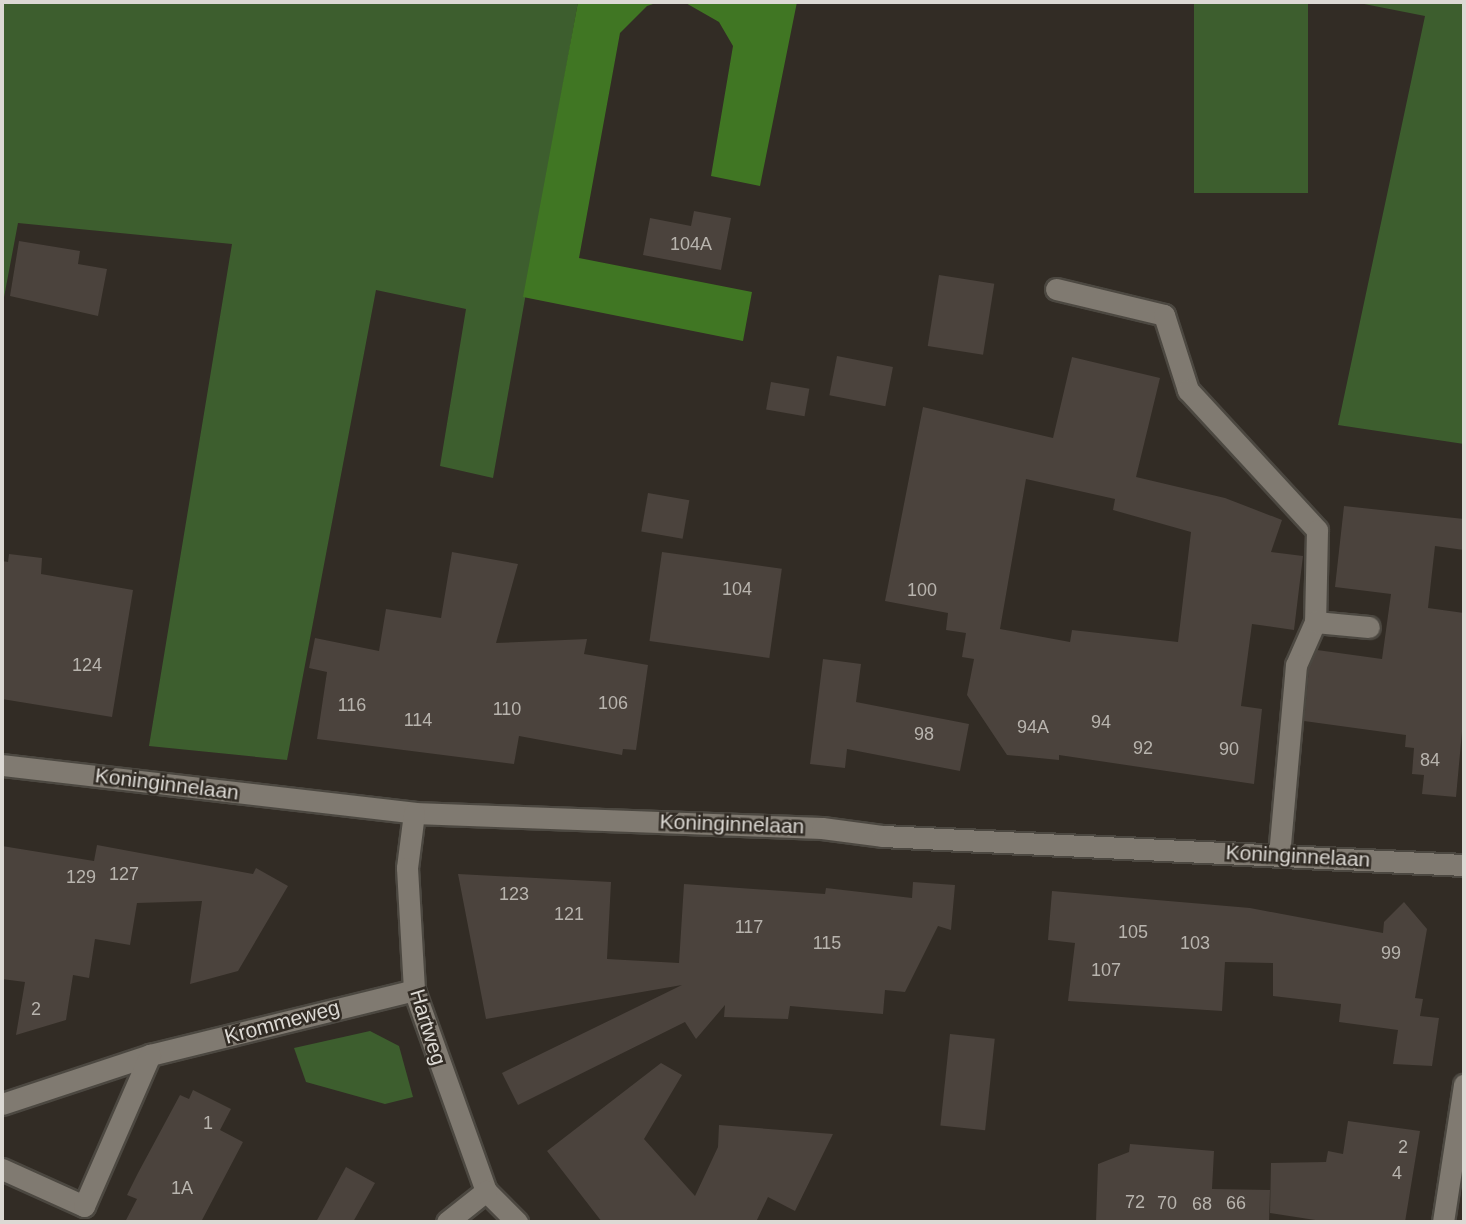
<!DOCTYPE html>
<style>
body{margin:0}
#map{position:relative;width:1466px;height:1224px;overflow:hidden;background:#322c25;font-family:Arial,sans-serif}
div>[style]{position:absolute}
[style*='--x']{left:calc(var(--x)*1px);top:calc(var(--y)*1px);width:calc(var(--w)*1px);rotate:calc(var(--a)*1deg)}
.green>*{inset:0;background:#3d5e2e;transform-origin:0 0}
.forest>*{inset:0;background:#407623}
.building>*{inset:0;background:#4b433d;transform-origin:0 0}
.roads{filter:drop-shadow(2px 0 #4c4841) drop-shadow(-2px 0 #4c4841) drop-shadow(0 2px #4c4841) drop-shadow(0 -2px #4c4841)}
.minor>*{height:21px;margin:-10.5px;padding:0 10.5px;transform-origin:10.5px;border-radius:10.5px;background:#807a71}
span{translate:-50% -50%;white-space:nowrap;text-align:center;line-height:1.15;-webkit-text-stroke:5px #322c25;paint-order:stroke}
.number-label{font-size:18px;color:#b8b4ae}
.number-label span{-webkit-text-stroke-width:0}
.street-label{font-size:21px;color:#dcd9d4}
.frame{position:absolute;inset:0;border:4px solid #dcd9d4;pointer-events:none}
</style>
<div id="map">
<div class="green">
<i style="clip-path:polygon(2px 2px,578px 2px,493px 478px,440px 466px,466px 309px,376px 290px,287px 760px,149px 746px,232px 244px,18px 223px,2px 308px)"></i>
<i style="left:1194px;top:2px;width:114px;height:191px"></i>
<i style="clip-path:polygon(1354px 2px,1464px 2px,1464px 444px,1338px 425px,1425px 16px)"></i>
<i style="clip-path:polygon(370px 1031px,399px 1046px,413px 1097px,385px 1104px,306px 1082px,294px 1048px)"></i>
</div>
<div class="forest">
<i style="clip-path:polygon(578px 2px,659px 2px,647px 6px,620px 33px,579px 258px,752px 292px,743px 341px,523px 297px)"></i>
<i style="clip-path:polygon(684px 2px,797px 2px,760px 186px,711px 176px,733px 46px,719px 22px)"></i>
</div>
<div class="building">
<i style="clip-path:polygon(694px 211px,731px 218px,721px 270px,643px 255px,650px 218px,691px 226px)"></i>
<i style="clip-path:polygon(19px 241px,80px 251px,78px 264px,107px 269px,98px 316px,10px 296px)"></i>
<i style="left:939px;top:275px;width:56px;height:72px;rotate:9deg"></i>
<i style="left:837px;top:356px;width:57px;height:40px;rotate:11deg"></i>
<i style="clip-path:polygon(evenodd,1072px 357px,1160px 378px,1136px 477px,1225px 498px,1282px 520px,1271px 552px,1303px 556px,1294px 630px,1252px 624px,1241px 706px,1262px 709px,1254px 784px,1059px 755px,1059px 760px,1007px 755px,967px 695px,974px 659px,962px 657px,966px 633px,946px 630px,948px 613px,885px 601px,923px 407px,1053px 438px,1072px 357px,1026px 479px,1115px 499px,1113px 510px,1191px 532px,1178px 642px,1072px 630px,1070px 642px,1000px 629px,1026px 479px)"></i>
<i style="left:771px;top:382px;width:39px;height:28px;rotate:10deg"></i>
<i style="left:648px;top:493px;width:42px;height:39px;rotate:10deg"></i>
<i style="clip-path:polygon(1344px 506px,1464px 519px,1464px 550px,1435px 546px,1428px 608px,1464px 613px,1464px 710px,1456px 797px,1422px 794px,1424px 775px,1412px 774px,1414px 748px,1405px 747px,1406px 735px,1304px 721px,1309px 668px,1317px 650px,1382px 659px,1391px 594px,1335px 587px)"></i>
<i style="clip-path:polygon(452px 552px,518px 564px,496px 643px,587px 639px,584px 654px,648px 665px,636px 750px,623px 749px,622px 755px,519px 736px,514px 764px,317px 739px,327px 672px,309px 668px,315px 638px,379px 651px,386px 609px,441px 618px)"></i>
<i style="left:662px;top:552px;width:121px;height:90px;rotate:8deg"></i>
<i style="clip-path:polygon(9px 554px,42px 558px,41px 574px,133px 590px,112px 717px,2px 699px,2px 561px,8px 562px)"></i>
<i style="clip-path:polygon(823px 659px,861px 664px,856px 702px,969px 724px,960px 771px,847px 749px,845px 768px,810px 764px)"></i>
<i style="clip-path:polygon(97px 845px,253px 874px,256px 868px,288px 886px,238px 971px,190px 984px,202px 901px,137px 903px,130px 945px,95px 939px,89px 978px,73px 975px,66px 1020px,16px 1035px,25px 982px,2px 979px,2px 846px,94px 861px)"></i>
<i style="clip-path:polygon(458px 874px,611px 882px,607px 959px,679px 963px,684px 884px,825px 894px,826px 888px,912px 898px,913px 882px,955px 885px,951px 930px,938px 926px,905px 992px,885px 990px,883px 1014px,790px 1006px,788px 1019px,724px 1017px,725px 1005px,696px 1039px,685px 1022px,518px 1105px,502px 1073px,682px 985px,486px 1019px)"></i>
<i style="clip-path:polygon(1052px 891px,1250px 908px,1383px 933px,1384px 922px,1404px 902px,1427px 929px,1415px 998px,1423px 999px,1420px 1016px,1439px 1018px,1432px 1066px,1393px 1064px,1398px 1030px,1339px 1022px,1341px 1004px,1273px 996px,1273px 963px,1225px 962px,1222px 1011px,1068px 1001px,1075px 943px,1048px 940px)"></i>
<i style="left:950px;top:1034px;width:45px;height:92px;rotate:6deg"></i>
<i style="clip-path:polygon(661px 1063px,682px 1075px,644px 1139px,695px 1196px,718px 1147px,719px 1125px,833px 1134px,795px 1211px,768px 1197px,756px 1222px,602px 1222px,547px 1151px)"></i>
<i style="clip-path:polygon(193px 1090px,231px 1109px,220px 1130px,243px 1142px,201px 1222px,125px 1222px,137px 1199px,127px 1195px,138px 1173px,180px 1095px,189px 1099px)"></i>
<i style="clip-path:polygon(1348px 1121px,1420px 1131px,1405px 1222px,1328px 1222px,1270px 1213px,1271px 1163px,1326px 1162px,1328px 1151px,1343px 1154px)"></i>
<i style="clip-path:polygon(1130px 1144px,1214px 1151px,1212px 1189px,1270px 1190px,1269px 1222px,1096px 1222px,1098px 1164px,1129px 1152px)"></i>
<i style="clip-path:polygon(346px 1167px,375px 1183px,353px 1222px,316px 1222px)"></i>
</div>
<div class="roads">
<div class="minor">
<i style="--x:1056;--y:289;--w:111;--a:13.5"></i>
<i style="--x:1164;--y:315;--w:79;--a:72.3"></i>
<i style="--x:1188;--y:390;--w:190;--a:47.3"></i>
<i style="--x:1317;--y:530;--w:92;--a:91.2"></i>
<i style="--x:1315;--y:622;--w:47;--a:113.8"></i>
<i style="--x:1296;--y:665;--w:191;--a:95.1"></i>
<i style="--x:1315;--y:622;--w:54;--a:5.3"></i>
<i style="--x:2;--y:765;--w:415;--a:6.6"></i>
<i style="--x:414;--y:813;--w:408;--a:2.1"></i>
<i style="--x:822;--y:828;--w:62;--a:7.5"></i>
<i style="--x:883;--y:836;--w:582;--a:2.86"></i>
<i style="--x:414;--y:813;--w:55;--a:97.3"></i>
<i style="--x:407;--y:868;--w:122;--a:86.7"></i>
<i style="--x:414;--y:990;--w:214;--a:70.3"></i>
<i style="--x:486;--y:1191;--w:44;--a:45"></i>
<i style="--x:2;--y:1104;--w:156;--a:-18.3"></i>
<i style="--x:150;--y:1055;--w:272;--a:-13.8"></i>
<i style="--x:2;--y:1169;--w:90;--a:24.3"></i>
<i style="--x:84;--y:1206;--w:165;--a:-66.4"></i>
<i style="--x:447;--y:1222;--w:50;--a:-38.5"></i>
<i style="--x:1443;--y:1222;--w:139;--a:-81.3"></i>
</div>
</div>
<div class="number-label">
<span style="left:691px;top:244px">104A</span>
<span style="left:737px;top:589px">104</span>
<span style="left:922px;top:590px">100</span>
<span style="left:87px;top:665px">124</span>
<span style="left:613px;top:703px">106</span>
<span style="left:352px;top:705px">116</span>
<span style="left:507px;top:709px">110</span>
<span style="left:418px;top:720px">114</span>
<span style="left:1101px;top:722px">94</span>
<span style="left:1033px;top:727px">94A</span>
<span style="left:924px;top:734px">98</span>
<span style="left:1143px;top:748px">92</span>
<span style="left:1229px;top:749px">90</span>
<span style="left:1430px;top:760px">84</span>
<span style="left:124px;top:874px">127</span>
<span style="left:81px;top:877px">129</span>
<span style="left:514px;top:894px">123</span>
<span style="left:569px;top:914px">121</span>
<span style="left:749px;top:927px">117</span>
<span style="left:1133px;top:932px">105</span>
<span style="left:827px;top:943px">115</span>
<span style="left:1195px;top:943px">103</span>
<span style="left:1391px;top:953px">99</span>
<span style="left:1106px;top:970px">107</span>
<span style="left:36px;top:1009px">2</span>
<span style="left:208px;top:1123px">1</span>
<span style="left:1403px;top:1147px">2</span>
<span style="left:1397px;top:1173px">4</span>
<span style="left:182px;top:1188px">1A</span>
<span style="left:1135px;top:1202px">72</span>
<span style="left:1167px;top:1203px">70</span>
<span style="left:1236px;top:1203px">66</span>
<span style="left:1202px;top:1204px">68</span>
</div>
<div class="street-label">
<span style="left:167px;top:784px;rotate:7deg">Koninginnelaan</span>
<span style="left:732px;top:824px;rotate:2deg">Koninginnelaan</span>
<span style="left:1298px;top:856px;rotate:3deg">Koninginnelaan</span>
<span style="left:282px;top:1022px;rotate:-15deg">Krommeweg</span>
<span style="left:428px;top:1027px;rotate:73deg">Hartweg</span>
</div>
<div class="frame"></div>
</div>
